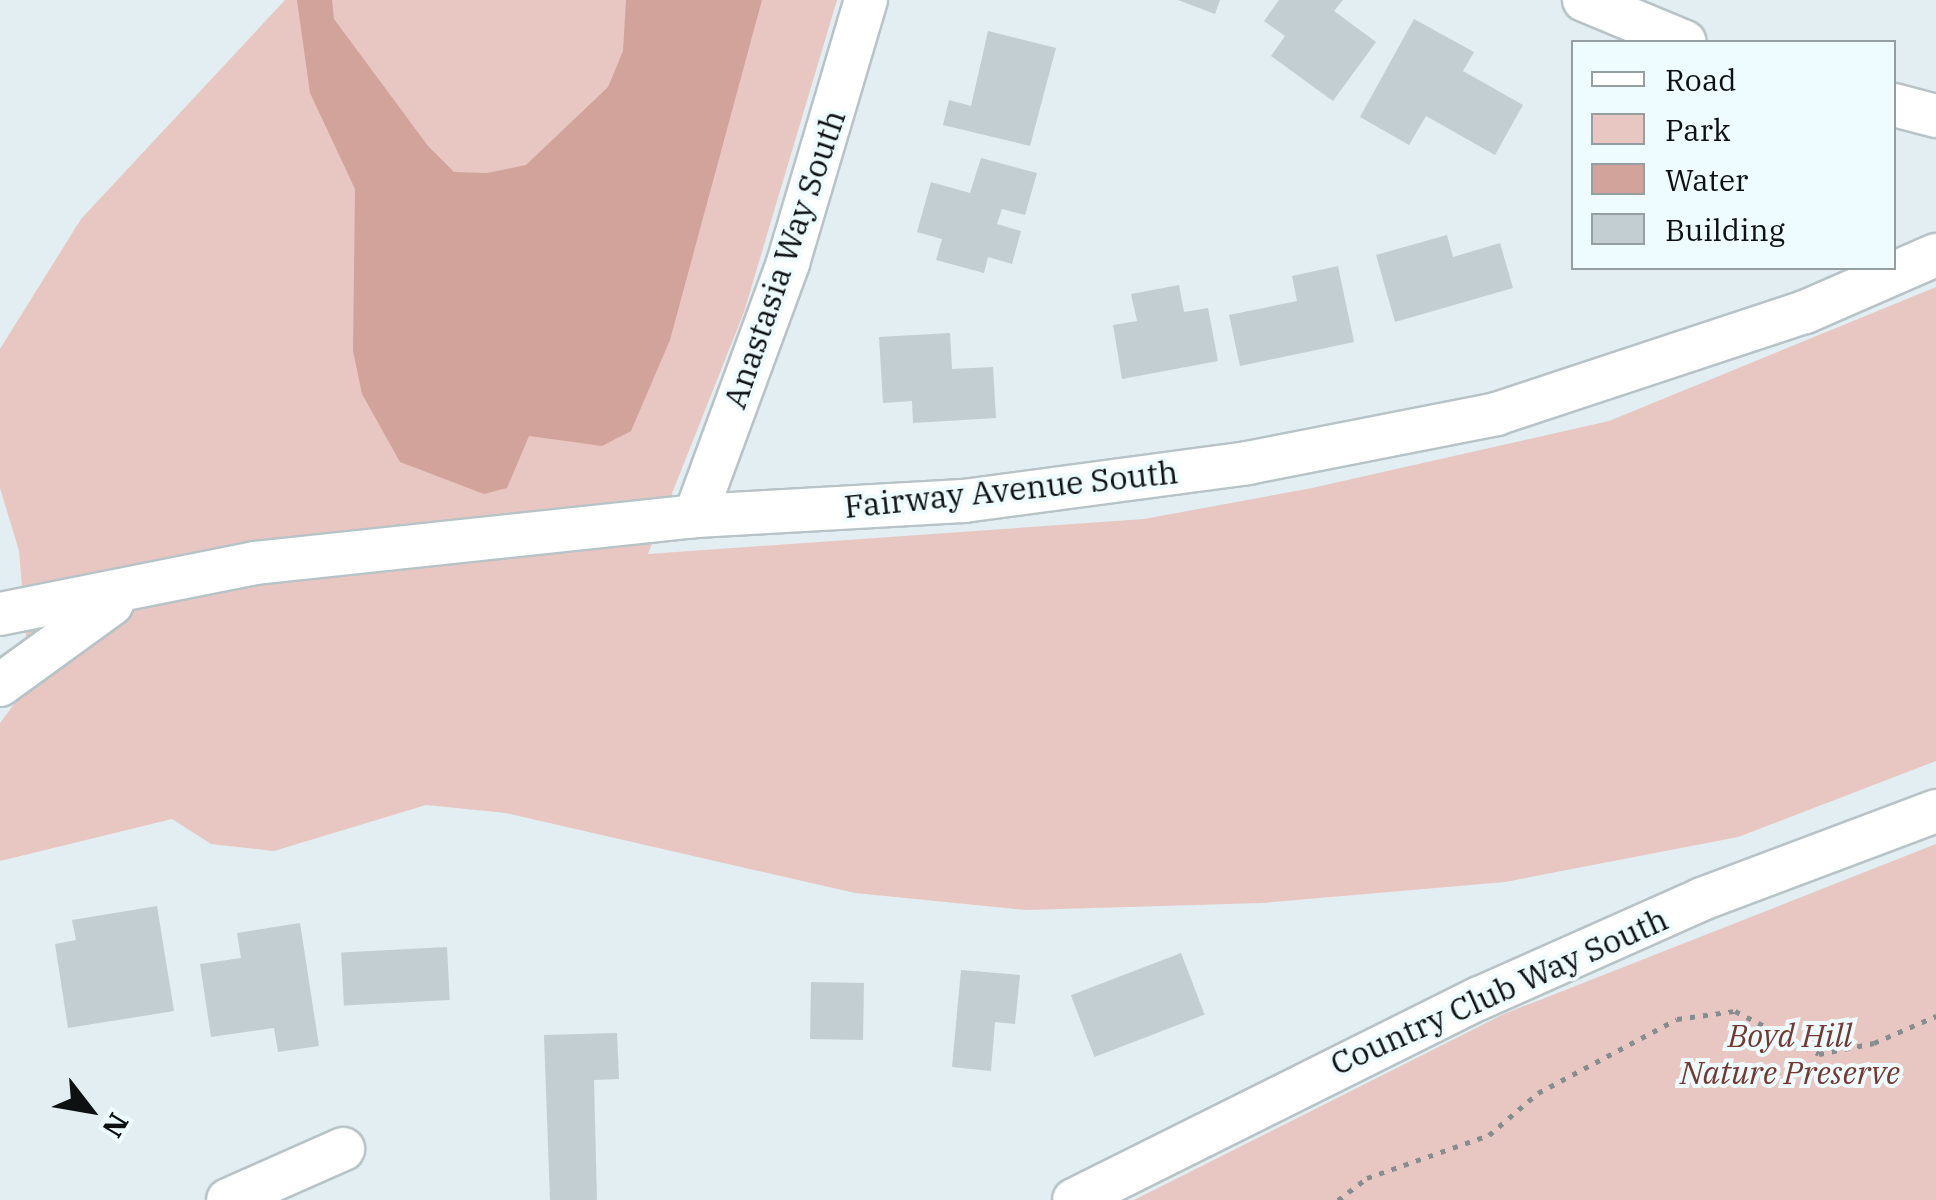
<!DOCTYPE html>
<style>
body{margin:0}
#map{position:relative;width:1936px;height:1200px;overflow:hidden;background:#e2eef1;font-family:"IBM Plex Serif",serif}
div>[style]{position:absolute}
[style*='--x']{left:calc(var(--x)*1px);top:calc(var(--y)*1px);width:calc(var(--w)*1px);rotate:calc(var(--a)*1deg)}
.green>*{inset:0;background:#e8c7c2}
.water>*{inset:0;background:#d2a39b}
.building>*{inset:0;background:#c2ced1;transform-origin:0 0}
.path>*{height:5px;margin-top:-2.5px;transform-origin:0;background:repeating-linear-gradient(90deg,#858d8f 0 5px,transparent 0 13px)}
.roads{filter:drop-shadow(2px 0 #b7c3c6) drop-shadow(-2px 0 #b7c3c6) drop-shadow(0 2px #b7c3c6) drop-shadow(0 -2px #b7c3c6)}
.minor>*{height:42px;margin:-21px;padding:0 21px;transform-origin:21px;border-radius:21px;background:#fff}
span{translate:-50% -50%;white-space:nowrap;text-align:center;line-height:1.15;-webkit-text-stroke:8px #effcff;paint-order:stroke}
.street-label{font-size:32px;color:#0d1112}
.park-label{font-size:32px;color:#763932;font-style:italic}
.legend{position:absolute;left:1571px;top:40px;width:325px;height:230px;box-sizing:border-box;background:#effcff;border:2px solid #959ea0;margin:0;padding:12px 18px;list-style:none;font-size:30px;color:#0d1112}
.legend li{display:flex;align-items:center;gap:20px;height:50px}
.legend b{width:50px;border:2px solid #959ea0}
.north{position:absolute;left:40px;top:1060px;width:100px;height:100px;-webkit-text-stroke:8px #effcff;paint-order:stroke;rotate:121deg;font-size:28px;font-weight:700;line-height:40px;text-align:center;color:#0d1112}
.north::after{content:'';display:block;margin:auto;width:35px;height:45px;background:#0d1112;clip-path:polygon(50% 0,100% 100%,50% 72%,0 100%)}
</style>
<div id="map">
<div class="green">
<i style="clip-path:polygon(285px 0,837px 0,744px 312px,648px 554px,1144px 519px,1312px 488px,1609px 421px,1936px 287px,1936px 761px,1738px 837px,1505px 882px,1262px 903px,1026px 910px,855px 893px,506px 813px,426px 805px,274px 851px,211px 844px,172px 819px,0 861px,0 723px,30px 683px,19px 551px,0 488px,0 349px,81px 219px)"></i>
<i style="clip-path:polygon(1936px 844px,1936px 1200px,1134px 1200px,1504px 1014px)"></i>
</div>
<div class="water">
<i style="clip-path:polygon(297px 0,332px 0,334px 19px,428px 146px,454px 172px,487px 173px,526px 165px,608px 87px,623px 51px,626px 0,762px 0,670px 340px,631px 431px,602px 446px,529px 436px,507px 488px,484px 494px,400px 462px,362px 394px,353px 351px,355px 189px,310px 93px)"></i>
</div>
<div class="building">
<i style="clip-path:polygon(1178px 0,1220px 0,1215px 14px)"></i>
<i style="clip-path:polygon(1279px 0,1343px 0,1334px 11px,1376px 42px,1333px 101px,1271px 56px,1285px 36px,1264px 21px)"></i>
<i style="clip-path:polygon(1414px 19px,1474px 52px,1463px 71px,1523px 105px,1495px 155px,1426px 116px,1409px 145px,1360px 117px)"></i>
<i style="clip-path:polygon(988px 31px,1056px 48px,1030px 146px,943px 125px,949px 100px,971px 106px)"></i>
<i style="clip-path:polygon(981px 158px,1037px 173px,1025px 215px,1002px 209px,997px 224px,1021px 231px,1012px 264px,988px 257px,984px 273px,936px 260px,942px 239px,917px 232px,931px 182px,970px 193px)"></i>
<i style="clip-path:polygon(1447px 235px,1453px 257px,1500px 243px,1513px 288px,1395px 322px,1376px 255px)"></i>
<i style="clip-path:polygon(1338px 266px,1354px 342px,1240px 366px,1229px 315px,1297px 301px,1292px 276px)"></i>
<i style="clip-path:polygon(1179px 285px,1184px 312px,1208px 308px,1218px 361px,1122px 379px,1113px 325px,1137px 321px,1131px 294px)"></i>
<i style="clip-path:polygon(950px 333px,952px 369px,993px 367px,996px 418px,913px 423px,912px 401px,883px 403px,879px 337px)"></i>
<i style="clip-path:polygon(157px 906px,174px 1011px,68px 1028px,55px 944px,76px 940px,72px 920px)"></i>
<i style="clip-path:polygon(300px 923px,319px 1046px,278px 1052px,274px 1028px,211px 1037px,200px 964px,241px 958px,237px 933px)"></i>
<i style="left:447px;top:947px;width:53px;height:106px;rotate:87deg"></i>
<i style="left:1181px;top:953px;width:66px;height:118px;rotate:69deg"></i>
<i style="clip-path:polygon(961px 970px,1020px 975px,1015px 1024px,995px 1022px,991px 1071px,952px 1067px)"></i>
<i style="left:811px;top:982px;width:53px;height:57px;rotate:1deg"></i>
<i style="clip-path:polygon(617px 1033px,619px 1079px,594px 1080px,597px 1200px,550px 1200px,544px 1035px)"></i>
</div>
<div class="path">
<i style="--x:1338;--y:1200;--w:36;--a:-37"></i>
<i style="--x:1367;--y:1178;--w:129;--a:-19.4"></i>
<i style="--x:1489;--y:1135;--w:65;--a:-40.6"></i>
<i style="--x:1538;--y:1093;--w:157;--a:-28"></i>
<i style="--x:1677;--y:1019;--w:59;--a:-7.9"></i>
<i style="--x:1735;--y:1011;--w:94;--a:27.1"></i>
<i style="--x:1819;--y:1054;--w:56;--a:-11.3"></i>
<i style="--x:1874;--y:1043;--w:68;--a:-23.5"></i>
</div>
<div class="roads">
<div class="minor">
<i style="--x:1584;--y:0;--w:109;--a:22.6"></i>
<i style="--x:1894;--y:105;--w:43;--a:14.7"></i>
<i style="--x:695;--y:516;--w:270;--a:-69.8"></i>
<i style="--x:788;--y:263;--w:274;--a:-73.5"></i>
<i style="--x:0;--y:614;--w:261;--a:-11.3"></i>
<i style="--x:256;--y:563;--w:442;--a:-6.1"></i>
<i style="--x:695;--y:516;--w:269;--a:-3.2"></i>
<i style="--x:964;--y:501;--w:286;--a:-7.6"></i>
<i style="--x:1247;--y:463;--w:254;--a:-11.1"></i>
<i style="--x:1496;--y:414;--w:325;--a:-18.3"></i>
<i style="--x:1805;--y:312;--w:143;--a:-23.5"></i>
<i style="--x:0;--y:685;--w:138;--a:-35.9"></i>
<i style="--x:228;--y:1200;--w:126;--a:-23.9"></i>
<i style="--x:1074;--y:1200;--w:453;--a:-26.5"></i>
<i style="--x:1480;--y:998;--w:243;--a:-24"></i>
<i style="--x:1702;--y:899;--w:250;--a:-20.6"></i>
</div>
</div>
<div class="street-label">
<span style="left:784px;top:259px;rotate:-71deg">Anastasia Way South</span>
<span style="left:1011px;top:489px;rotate:-6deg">Fairway Avenue South</span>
<span style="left:1499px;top:991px;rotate:-24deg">Country Club Way South</span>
</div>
<div class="park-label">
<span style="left:1790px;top:1054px">Boyd Hill<br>Nature Preserve</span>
</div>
<ul class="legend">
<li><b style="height:12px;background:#fff"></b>Road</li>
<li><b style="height:28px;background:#e8c7c2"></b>Park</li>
<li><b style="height:28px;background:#d2a39b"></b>Water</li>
<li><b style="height:28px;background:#c2ced1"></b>Building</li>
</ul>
<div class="north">N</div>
</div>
